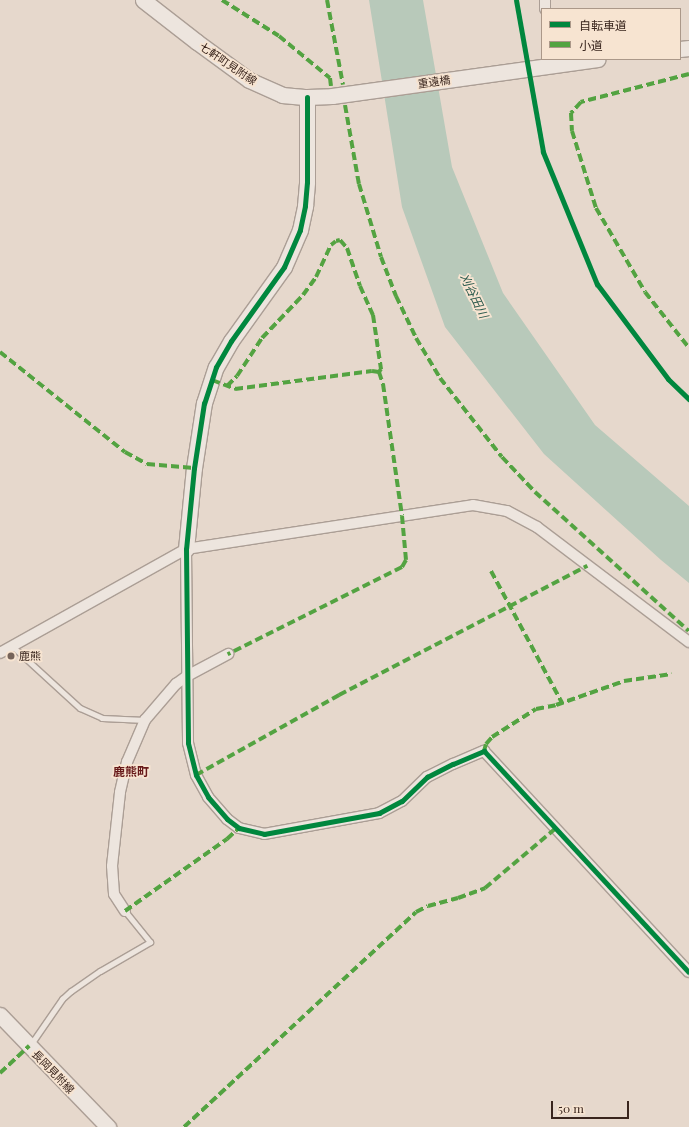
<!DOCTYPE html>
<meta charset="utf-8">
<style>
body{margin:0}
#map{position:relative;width:689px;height:1127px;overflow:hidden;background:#e6d8cc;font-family:"Playfair Display","Noto Sans JP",serif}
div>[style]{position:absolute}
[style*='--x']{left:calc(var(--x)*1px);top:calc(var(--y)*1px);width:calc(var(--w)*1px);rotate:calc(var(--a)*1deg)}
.water>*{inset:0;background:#b8c9ba}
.roads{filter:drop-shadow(1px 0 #ab9e95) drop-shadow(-1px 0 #ab9e95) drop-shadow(0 1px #ab9e95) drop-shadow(0 -1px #ab9e95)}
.lane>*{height:5px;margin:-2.5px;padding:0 2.5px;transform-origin:2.5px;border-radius:2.5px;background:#ede5de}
.street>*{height:10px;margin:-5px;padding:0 5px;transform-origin:5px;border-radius:5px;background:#ede5de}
.secondary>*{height:15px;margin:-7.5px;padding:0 7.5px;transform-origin:7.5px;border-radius:7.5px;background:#ede5de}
.quiet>*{height:4px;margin-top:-2px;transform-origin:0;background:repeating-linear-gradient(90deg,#53a341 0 8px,transparent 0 12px)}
.cycleway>*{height:5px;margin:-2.5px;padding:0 2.5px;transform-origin:2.5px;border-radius:2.5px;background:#00873e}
.dots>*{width:11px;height:11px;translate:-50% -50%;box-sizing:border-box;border:2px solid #f7e4d1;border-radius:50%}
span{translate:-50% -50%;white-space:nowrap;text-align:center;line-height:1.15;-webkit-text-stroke:3.5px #f7e4d1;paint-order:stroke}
.street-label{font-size:11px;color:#39251d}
.poi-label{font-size:11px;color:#39251d}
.left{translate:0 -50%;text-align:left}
.water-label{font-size:12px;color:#2b5a4d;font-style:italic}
.neighbourhood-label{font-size:12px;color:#681a1a;font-weight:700}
.legend{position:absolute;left:541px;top:8px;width:140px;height:52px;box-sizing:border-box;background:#f7e4d1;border:1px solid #ab9889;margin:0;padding:5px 7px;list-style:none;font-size:12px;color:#39251d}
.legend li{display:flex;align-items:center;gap:8px;height:20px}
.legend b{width:20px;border:1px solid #ab9889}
.scale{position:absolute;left:551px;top:1101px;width:78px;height:18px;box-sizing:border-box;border:2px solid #39251d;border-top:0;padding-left:5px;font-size:12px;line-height:14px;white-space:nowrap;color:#39251d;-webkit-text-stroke:3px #f7e4d1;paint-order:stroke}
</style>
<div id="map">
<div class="water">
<i style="clip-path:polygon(369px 0,423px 0,452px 167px,503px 293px,595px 425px,689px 506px,689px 583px,661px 560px,544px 454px,445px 327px,402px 207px)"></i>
</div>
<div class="roads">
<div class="lane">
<i style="--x:12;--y:646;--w:92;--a:42.4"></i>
<i style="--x:80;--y:708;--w:24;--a:24"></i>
<i style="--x:102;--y:718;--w:43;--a:2.7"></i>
<i style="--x:31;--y:1044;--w:55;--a:-55.4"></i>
<i style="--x:62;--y:999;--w:12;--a:-42"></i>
<i style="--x:71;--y:991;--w:35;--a:-35"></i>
<i style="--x:100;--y:971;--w:58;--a:-30.1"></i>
<i style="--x:150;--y:942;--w:40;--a:-129"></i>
</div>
<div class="street">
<i style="--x:545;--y:0;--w:9;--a:90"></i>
<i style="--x:186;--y:549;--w:194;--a:89.4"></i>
<i style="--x:188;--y:743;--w:33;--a:76"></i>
<i style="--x:196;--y:775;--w:25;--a:61"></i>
<i style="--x:208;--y:797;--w:29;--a:49"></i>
<i style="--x:227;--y:819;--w:15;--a:37"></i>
<i style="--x:239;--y:828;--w:26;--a:13"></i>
<i style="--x:264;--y:834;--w:117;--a:-10.3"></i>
<i style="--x:379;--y:813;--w:26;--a:-28"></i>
<i style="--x:402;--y:801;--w:35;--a:-44"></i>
<i style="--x:427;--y:777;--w:29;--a:-27"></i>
<i style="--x:453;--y:764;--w:34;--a:-23"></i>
<i style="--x:484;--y:751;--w:301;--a:47.2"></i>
<i style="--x:0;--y:653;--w:213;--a:-29.2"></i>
<i style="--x:186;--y:549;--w:290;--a:-8.7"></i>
<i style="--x:473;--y:505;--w:35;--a:10"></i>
<i style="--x:507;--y:511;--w:34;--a:28"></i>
<i style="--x:537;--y:527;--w:191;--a:37.1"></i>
<i style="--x:125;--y:911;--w:20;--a:-123"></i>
<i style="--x:114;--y:894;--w:28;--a:-94"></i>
<i style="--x:112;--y:866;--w:74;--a:-83.8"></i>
<i style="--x:120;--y:792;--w:31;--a:-77"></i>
<i style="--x:127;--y:762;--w:46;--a:-66.8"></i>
<i style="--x:145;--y:720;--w:48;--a:-49.3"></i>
<i style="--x:176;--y:684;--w:14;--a:-36"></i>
<i style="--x:187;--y:676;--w:47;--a:-28.2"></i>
</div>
<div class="secondary">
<i style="--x:143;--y:0;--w:68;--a:37.9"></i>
<i style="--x:197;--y:42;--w:64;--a:36.2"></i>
<i style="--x:249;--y:80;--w:36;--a:24"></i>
<i style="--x:282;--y:95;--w:25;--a:5"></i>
<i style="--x:307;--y:97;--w:25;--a:-2"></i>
<i style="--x:332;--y:96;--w:268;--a:-7.9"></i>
<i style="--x:680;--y:49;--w:9;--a:-6"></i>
<i style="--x:186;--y:549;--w:81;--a:-84.4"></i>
<i style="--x:194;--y:468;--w:66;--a:-81.3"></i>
<i style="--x:204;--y:403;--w:38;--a:-72"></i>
<i style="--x:216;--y:367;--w:30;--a:-60"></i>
<i style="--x:231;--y:341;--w:91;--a:-54.4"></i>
<i style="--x:284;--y:267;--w:40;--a:-66.6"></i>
<i style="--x:300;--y:230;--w:25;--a:-78"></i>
<i style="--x:305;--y:206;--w:24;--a:-85"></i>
<i style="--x:307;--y:182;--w:85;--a:-90"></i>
<i style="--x:0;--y:1015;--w:156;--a:46"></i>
</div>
</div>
<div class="quiet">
<i style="--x:222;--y:0;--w:67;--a:32.3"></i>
<i style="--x:279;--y:36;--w:66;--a:39.5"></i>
<i style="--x:330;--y:78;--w:8;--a:83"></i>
<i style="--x:327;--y:0;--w:86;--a:79.3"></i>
<i style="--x:689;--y:74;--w:112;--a:165.5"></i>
<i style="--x:581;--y:102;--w:15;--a:132"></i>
<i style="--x:571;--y:113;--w:18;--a:87"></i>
<i style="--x:572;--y:131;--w:81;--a:72.7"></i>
<i style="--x:596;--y:208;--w:97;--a:59.7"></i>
<i style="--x:645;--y:292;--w:71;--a:51.8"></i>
<i style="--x:345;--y:105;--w:80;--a:80"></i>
<i style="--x:359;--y:184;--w:76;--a:73.2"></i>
<i style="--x:381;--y:257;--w:42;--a:69"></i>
<i style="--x:396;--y:296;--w:47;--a:64.5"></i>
<i style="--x:416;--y:338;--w:47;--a:59"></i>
<i style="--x:440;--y:378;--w:100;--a:51.9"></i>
<i style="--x:502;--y:457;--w:48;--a:46.7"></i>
<i style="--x:535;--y:492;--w:207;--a:42.1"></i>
<i style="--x:0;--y:352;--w:160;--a:38.7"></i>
<i style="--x:125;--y:452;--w:25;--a:29"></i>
<i style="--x:147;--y:464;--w:47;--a:4.9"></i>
<i style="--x:212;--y:380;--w:25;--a:21"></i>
<i style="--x:235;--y:389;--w:138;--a:-7.5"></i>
<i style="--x:372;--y:371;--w:7;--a:8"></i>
<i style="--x:379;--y:372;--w:13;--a:72"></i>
<i style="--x:383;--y:384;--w:133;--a:81.8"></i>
<i style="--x:402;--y:516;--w:44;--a:84.8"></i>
<i style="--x:406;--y:560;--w:8;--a:120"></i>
<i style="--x:402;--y:567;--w:195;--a:153.4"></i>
<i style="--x:227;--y:386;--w:14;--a:-45"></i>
<i style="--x:237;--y:376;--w:45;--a:-56.7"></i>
<i style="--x:262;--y:338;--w:59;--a:-46.4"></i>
<i style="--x:303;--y:295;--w:22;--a:-54"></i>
<i style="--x:316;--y:277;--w:35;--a:-65"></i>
<i style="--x:331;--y:245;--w:6;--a:-39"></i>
<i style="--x:336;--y:241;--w:4;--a:-14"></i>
<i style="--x:340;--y:240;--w:11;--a:49"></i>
<i style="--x:347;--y:248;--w:40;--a:71.1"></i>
<i style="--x:360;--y:286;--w:32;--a:66"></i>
<i style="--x:373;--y:315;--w:55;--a:81.6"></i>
<i style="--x:381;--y:369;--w:4;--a:124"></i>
<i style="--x:491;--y:571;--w:150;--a:61.7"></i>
<i style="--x:484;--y:751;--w:7;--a:-74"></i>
<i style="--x:486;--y:744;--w:9;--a:-49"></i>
<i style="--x:492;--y:737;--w:52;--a:-32.5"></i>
<i style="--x:536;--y:709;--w:20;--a:-11"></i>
<i style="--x:556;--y:705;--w:72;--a:-19.4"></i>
<i style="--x:624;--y:681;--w:48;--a:-8.5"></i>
<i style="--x:196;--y:775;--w:164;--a:-29.2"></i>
<i style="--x:339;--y:695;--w:280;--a:-27.5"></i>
<i style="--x:125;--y:911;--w:125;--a:-35.2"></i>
<i style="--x:227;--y:839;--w:16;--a:-43"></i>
<i style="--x:0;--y:1073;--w:40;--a:-43"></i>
<i style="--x:184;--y:1127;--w:316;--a:-42.8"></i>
<i style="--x:416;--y:912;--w:13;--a:-27"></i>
<i style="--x:428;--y:906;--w:31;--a:-15"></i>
<i style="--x:458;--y:898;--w:29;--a:-20"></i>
<i style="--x:485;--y:888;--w:93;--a:-40.2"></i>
</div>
<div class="cycleway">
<i style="--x:516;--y:0;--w:154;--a:79.9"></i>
<i style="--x:543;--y:152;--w:143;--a:67.8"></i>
<i style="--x:597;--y:284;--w:119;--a:53.2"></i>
<i style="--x:668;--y:379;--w:29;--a:44"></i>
<i style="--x:307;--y:97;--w:85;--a:90"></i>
<i style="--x:307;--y:182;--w:24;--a:95"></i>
<i style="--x:305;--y:206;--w:25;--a:102"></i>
<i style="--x:300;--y:230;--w:40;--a:113.4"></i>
<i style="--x:284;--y:267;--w:91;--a:125.6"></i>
<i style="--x:231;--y:341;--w:30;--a:120"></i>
<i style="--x:216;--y:367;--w:38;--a:108"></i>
<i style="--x:204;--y:403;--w:66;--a:98.7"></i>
<i style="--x:194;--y:468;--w:81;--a:95.6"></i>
<i style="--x:186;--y:549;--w:194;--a:89.4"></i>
<i style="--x:188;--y:743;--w:33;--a:76"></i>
<i style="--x:196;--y:775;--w:25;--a:61"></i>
<i style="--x:208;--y:797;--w:29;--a:49"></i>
<i style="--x:227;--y:819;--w:15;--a:37"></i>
<i style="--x:239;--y:828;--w:26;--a:13"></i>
<i style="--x:264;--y:834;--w:117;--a:-10.3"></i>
<i style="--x:379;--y:813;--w:26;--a:-28"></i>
<i style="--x:402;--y:801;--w:35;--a:-44"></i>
<i style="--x:427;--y:777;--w:29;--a:-27"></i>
<i style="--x:453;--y:764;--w:34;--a:-23"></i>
<i style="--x:484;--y:751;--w:301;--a:47.2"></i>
</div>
<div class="dots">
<i style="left:11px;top:656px;background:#76645a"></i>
</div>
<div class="street-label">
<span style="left:228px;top:64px;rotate:34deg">七軒町見附線</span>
<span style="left:434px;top:82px;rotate:-8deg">重遠橋</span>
<span style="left:53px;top:1072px;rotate:46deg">長岡見附線</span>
</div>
<div class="poi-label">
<span class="left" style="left:19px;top:656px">鹿熊</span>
</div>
<div class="water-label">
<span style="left:474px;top:296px;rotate:64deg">刈谷田川</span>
</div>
<div class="neighbourhood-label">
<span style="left:131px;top:772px">鹿熊町</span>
</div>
<ul class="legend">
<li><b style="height:5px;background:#00873e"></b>自転車道</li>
<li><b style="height:5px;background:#53a341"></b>小道</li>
</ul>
<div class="scale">50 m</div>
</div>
